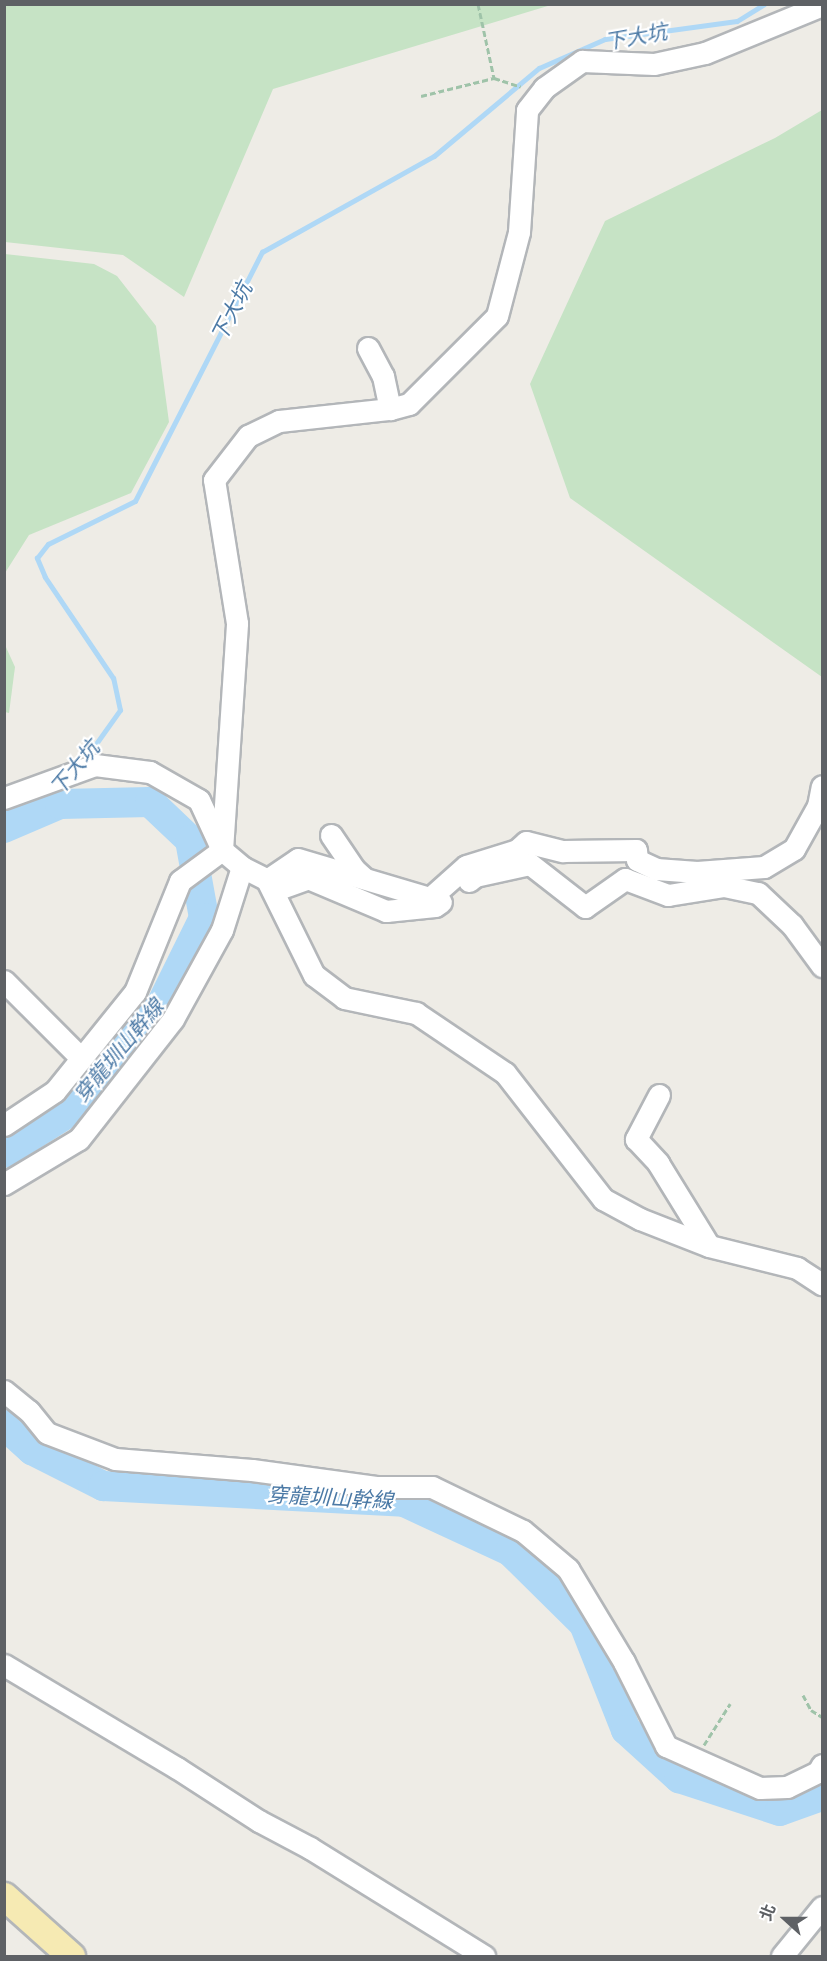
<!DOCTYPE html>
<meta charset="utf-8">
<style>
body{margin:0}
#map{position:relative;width:827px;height:1961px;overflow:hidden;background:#eeece6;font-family:"Nunito Sans","Noto Sans TC",sans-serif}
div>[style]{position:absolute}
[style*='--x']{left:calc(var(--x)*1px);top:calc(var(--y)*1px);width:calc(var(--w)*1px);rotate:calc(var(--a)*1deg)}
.green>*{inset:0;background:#c6e3c5}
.stream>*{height:5px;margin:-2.5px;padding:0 2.5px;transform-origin:2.5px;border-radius:2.5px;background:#afd8f6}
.river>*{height:30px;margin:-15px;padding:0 15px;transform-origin:15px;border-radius:15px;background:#afd8f6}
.path>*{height:3px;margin-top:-1.5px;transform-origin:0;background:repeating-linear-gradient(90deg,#9fc3a9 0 6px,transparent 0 9px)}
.roads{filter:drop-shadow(2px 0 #b3b6b9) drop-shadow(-2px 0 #b3b6b9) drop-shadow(0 2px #b3b6b9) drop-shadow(0 -2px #b3b6b9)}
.minor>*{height:21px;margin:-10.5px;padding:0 10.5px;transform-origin:10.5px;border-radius:10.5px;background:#fff}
.major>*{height:27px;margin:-13.5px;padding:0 13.5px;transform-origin:13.5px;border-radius:13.5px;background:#f6eab3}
span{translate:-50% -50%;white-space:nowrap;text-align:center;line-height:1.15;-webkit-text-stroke:4.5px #fff;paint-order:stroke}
.water-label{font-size:21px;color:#4c7aa6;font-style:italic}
.frame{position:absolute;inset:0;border:6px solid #5e6165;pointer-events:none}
.north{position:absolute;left:755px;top:1889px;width:60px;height:60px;-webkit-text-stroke:4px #fff;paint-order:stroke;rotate:291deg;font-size:16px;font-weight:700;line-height:24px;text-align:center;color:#5e6165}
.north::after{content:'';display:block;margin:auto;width:21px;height:27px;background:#5e6165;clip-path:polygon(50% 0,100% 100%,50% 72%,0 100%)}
</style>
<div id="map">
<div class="green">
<i style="clip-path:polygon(5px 4px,551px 4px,551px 5px,273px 89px,184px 297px,123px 255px,5px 242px)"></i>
<i style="clip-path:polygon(822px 110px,822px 677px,570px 498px,530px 384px,605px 221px,775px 138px)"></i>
<i style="clip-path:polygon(5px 254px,94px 264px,117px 276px,156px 326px,169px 422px,131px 493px,29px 535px,5px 573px)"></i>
<i style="clip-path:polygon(5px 645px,15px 667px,9px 713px,5px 712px)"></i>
</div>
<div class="stream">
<i style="--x:83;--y:762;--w:64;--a:-54.6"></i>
<i style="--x:120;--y:710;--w:33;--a:-102"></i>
<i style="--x:113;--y:678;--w:122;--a:-124"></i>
<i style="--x:45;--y:577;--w:21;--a:-113"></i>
<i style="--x:37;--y:558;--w:18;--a:-52"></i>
<i style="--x:48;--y:544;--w:97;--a:-26.3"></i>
<i style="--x:135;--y:501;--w:280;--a:-63"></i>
<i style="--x:262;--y:252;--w:197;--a:-29.2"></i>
<i style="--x:434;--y:156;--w:137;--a:-40"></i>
<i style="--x:539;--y:68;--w:72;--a:-23.7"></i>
<i style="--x:605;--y:39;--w:133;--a:-7.8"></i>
<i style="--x:737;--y:21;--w:32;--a:-32"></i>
<i style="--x:35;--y:815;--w:38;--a:-49"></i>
</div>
<div class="river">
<i style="--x:4;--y:828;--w:61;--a:-23.2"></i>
<i style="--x:60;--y:804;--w:90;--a:-1.3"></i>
<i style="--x:150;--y:802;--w:55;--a:43.5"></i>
<i style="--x:190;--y:840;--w:79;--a:79.8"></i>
<i style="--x:204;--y:918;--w:99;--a:116.3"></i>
<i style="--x:160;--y:1007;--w:142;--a:131.3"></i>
<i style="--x:66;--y:1114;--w:73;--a:147.8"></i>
<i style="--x:4;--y:1425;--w:38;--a:42"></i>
<i style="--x:32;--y:1450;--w:80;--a:26.9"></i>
<i style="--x:103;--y:1486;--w:301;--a:3"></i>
<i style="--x:404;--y:1502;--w:117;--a:24.8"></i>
<i style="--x:510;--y:1551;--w:104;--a:44.6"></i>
<i style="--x:584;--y:1624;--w:114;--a:68.4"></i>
<i style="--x:626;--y:1730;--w:72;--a:42.2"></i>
<i style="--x:679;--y:1778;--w:106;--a:18.1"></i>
<i style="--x:780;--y:1811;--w:45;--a:-19.7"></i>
</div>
<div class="path">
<i style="--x:478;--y:4;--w:76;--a:77.8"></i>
<i style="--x:494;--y:78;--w:28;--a:18"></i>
<i style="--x:421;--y:96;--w:75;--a:-13.9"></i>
<i style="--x:803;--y:1695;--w:17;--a:62"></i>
<i style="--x:811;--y:1710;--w:13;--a:32"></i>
<i style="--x:704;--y:1745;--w:49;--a:-57.6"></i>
</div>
<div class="roads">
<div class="minor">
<i style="--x:368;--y:348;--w:32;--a:62"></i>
<i style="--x:383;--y:376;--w:34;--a:78"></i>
<i style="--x:4;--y:798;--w:97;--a:-19.9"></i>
<i style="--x:95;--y:765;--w:55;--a:7.3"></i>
<i style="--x:150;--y:772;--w:56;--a:29.7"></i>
<i style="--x:199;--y:800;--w:55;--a:65.3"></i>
<i style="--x:222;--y:850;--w:26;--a:40"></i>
<i style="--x:242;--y:867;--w:28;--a:27"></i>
<i style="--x:267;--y:880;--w:106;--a:63.7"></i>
<i style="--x:314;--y:975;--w:38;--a:37"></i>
<i style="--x:344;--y:998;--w:74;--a:11.8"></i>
<i style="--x:416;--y:1013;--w:107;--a:34"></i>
<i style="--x:505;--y:1073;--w:160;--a:52.1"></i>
<i style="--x:603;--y:1199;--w:42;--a:28.4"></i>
<i style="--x:640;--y:1219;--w:74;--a:21.4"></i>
<i style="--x:709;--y:1246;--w:91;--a:14"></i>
<i style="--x:797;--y:1268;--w:30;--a:33"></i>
<i style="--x:331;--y:835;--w:41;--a:55.9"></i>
<i style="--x:354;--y:869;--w:13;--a:42"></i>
<i style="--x:267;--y:880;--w:37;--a:-34"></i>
<i style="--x:298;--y:859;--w:138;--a:16.5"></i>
<i style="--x:430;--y:898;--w:48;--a:-41.6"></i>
<i style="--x:466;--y:866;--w:53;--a:-17.4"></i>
<i style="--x:517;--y:850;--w:12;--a:-42"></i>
<i style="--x:526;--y:842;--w:38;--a:14"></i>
<i style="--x:563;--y:851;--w:73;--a:-0.8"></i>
<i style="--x:636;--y:850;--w:10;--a:84"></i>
<i style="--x:637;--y:860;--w:21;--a:25"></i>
<i style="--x:656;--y:869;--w:41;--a:4.2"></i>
<i style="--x:697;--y:872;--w:67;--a:-4.3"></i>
<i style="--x:764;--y:867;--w:35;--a:-31"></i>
<i style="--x:794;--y:849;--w:49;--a:-60.8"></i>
<i style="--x:818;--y:806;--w:20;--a:-79"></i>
<i style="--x:469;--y:881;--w:8;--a:-40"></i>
<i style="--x:475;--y:876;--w:56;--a:-12.3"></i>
<i style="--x:530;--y:864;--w:70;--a:38"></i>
<i style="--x:585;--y:907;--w:49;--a:-35"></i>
<i style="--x:625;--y:879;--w:46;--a:20.4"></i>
<i style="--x:668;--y:895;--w:57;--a:-9.1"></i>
<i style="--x:724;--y:886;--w:35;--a:12"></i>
<i style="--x:758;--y:893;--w:47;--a:43.3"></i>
<i style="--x:792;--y:925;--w:51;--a:53.8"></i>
<i style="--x:273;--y:891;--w:37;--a:-20"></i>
<i style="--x:308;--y:878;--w:85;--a:22.9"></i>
<i style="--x:386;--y:911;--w:49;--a:-5.8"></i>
<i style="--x:435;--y:906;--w:7;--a:-34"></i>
<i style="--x:4;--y:981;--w:109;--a:45"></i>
<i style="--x:659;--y:1095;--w:50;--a:117.6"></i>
<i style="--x:636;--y:1139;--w:33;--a:47"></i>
<i style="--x:658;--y:1163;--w:97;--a:58.4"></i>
<i style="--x:4;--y:1125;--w:61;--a:-33.7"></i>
<i style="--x:55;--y:1091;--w:127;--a:-51.1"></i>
<i style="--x:135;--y:992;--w:120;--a:-67.9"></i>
<i style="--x:180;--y:881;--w:52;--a:-36.4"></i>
<i style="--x:222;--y:850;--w:227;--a:-86.2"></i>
<i style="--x:237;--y:623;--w:145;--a:-99.1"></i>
<i style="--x:214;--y:480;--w:56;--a:-52.3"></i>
<i style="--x:248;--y:436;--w:34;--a:-26"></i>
<i style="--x:279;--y:421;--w:112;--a:-6.2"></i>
<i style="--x:390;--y:409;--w:20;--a:-15"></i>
<i style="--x:409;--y:404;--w:124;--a:-45"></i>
<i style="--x:497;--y:316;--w:87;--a:-75.3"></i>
<i style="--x:519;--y:232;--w:122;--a:-86.2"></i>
<i style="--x:527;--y:110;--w:28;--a:-52"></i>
<i style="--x:544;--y:88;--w:47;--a:-35.4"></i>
<i style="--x:582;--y:61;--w:72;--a:2.4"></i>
<i style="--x:654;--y:64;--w:52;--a:-12.2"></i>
<i style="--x:705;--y:53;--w:126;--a:-22.3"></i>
<i style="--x:4;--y:1184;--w:87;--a:-31"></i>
<i style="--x:79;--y:1139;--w:152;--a:-51.9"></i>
<i style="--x:173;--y:1019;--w:102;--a:-61.2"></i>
<i style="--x:222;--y:930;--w:66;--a:-72.4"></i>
<i style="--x:4;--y:1391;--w:32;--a:39"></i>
<i style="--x:29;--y:1411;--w:28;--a:51"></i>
<i style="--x:47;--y:1433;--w:73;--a:20.9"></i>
<i style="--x:115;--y:1459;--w:137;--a:4.6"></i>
<i style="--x:252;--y:1470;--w:125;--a:7.8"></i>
<i style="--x:376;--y:1487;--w:56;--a:0"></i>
<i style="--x:432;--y:1487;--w:101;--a:25.8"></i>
<i style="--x:523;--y:1531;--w:59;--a:40.2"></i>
<i style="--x:568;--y:1569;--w:109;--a:58.9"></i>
<i style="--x:624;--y:1662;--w:94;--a:63.4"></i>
<i style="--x:666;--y:1746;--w:103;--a:24.1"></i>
<i style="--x:760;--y:1788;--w:27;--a:-2"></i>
<i style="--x:787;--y:1787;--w:34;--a:-26"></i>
<i style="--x:818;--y:1772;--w:8;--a:-60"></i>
<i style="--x:4;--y:1665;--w:201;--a:30.8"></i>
<i style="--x:177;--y:1768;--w:98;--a:32.9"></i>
<i style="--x:259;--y:1821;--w:58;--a:27.9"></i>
<i style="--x:310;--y:1848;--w:205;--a:31.8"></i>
<i style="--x:782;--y:1956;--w:63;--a:-50.8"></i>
</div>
<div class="major">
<i style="--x:4;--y:1896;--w:90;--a:41.8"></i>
</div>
</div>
<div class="water-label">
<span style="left:636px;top:37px;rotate:-10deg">下大坑</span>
<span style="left:232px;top:312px;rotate:-63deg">下大坑</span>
<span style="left:75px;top:768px;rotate:-50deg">下大坑</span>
<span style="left:119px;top:1051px;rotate:-50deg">穿龍圳山幹線</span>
<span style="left:330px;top:1498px;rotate:3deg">穿龍圳山幹線</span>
</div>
<div class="frame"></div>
<div class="north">北</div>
</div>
